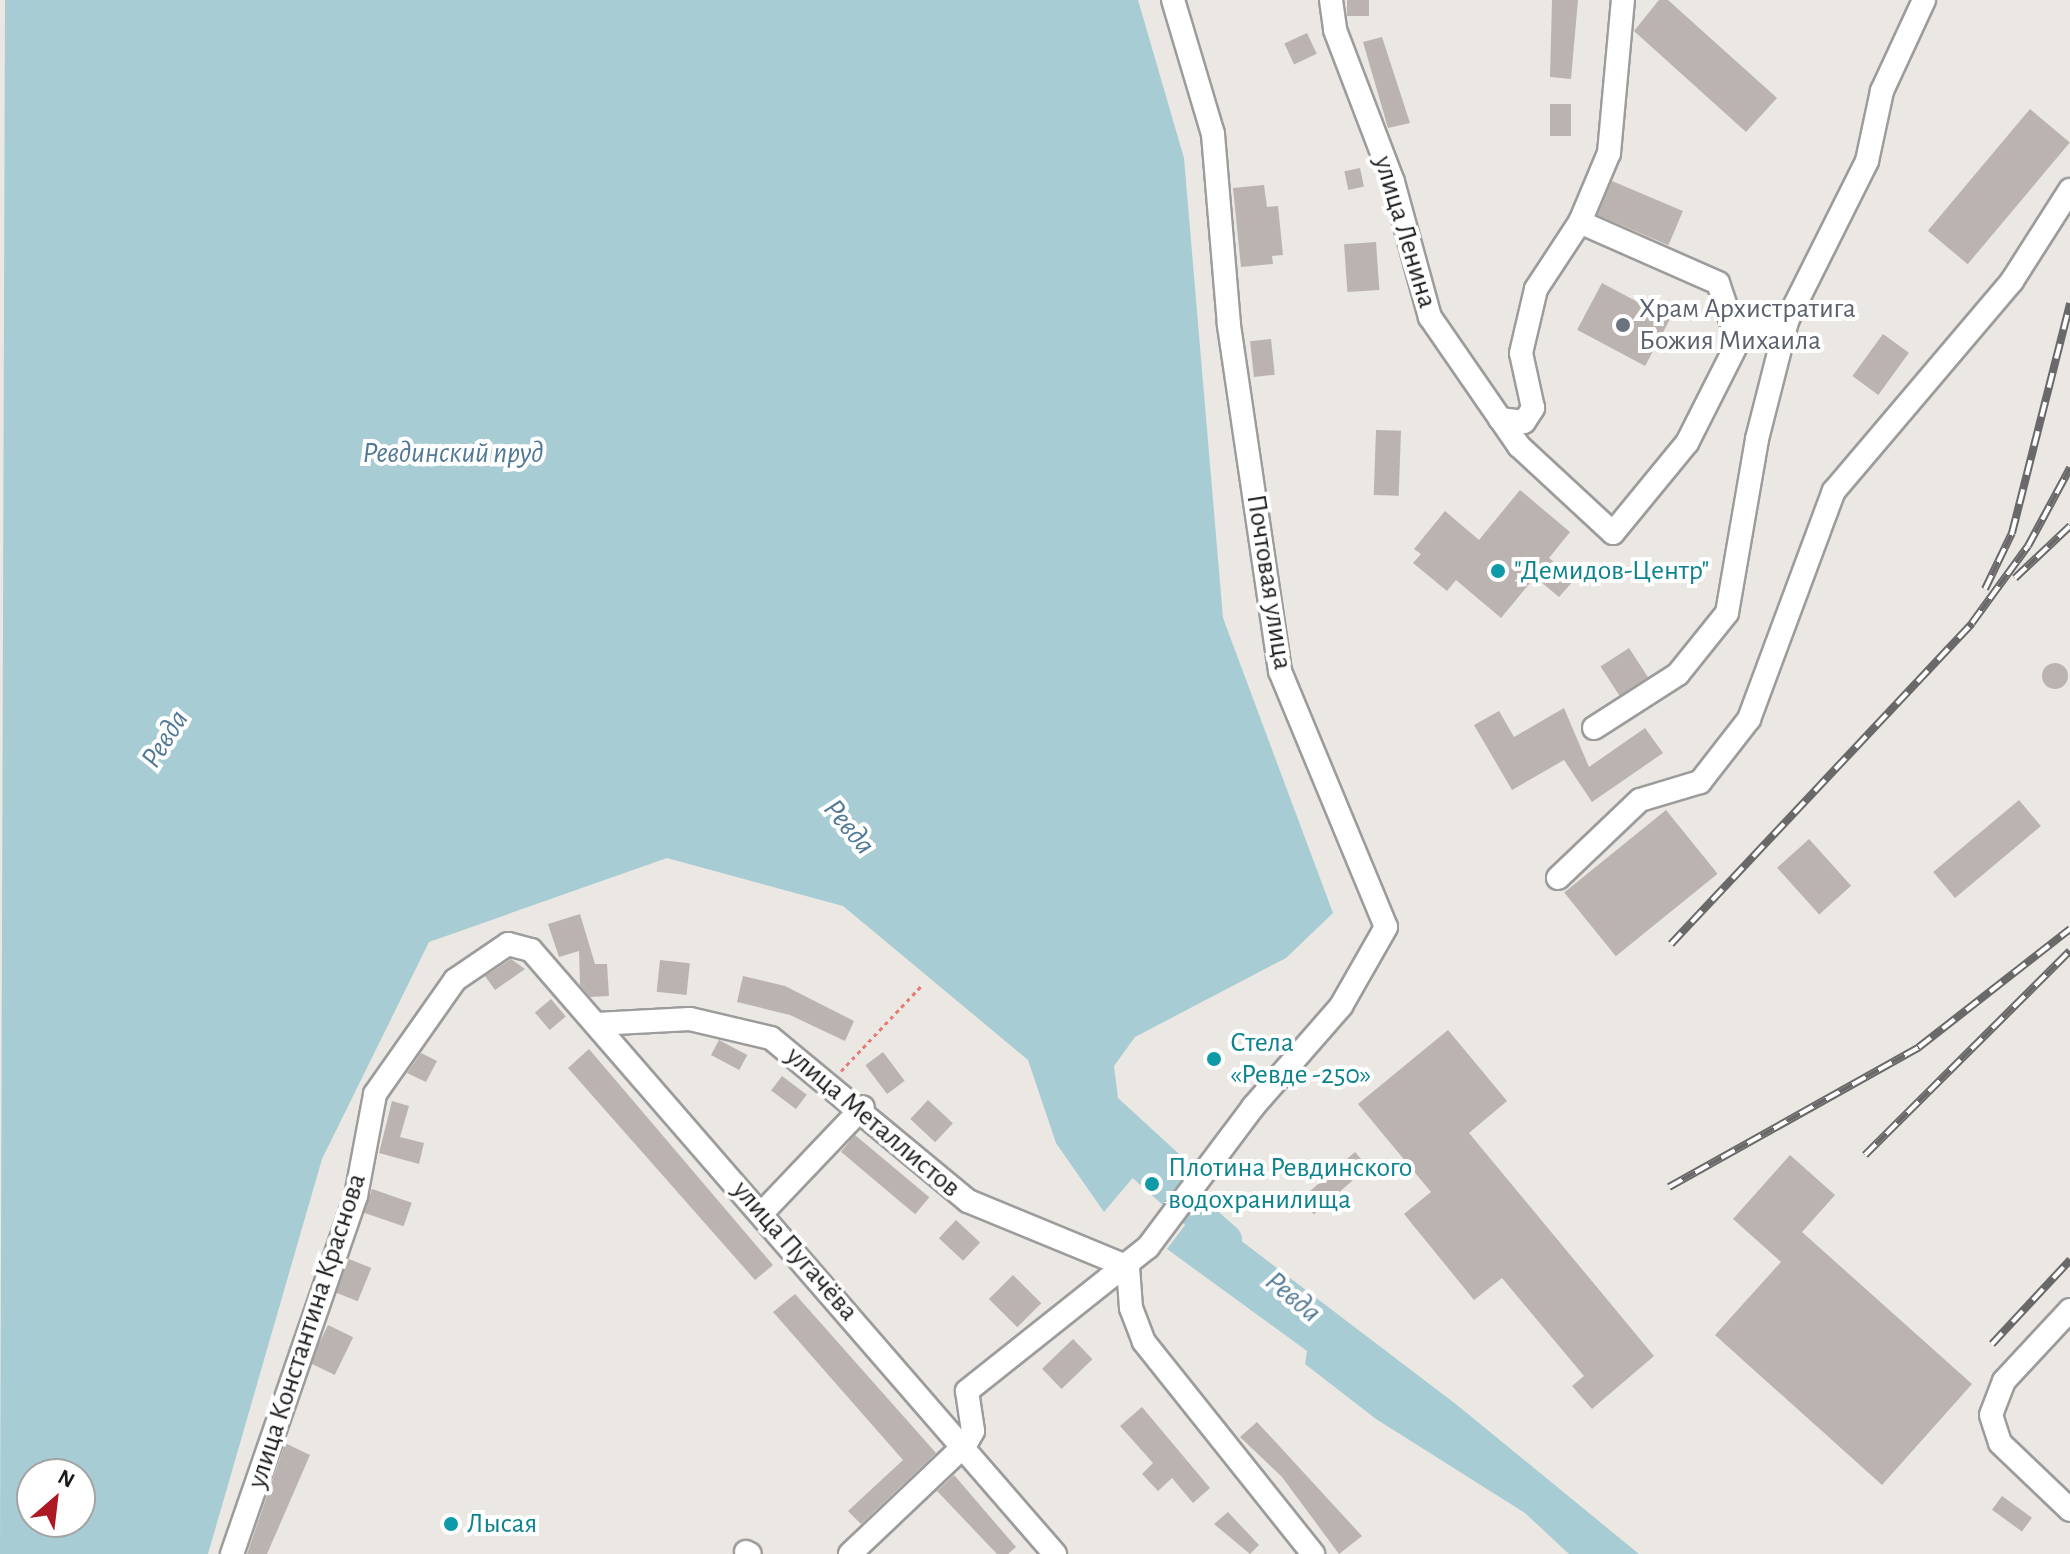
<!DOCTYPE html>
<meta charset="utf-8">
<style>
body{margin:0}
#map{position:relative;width:2070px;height:1554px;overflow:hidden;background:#ebe7e2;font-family:"Alegreya Sans",sans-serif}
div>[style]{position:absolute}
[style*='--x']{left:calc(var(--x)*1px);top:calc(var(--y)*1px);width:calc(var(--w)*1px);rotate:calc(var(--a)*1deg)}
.water>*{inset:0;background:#a7ccd4}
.river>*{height:32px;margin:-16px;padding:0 16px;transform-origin:16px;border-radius:16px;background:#a7ccd4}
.building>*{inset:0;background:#bbb3af;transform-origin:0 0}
.round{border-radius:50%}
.path>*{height:3px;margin-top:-1.5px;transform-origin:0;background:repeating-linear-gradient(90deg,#e77b76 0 4px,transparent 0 8px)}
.roads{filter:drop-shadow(2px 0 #9c9c9c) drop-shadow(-2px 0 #9c9c9c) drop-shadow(0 2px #9c9c9c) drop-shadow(0 -2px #9c9c9c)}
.minor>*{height:22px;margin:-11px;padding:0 11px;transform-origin:11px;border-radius:11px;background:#fff}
.rail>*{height:8px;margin-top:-4px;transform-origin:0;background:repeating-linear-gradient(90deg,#fff 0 15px,#696969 0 30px);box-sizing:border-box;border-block:2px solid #696969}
.dots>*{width:22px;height:22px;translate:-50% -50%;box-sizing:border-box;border:4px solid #fff;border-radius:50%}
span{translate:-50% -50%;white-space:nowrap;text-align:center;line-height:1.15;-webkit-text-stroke:8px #fff;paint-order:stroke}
.street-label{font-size:28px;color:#1b1b1b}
.worship-label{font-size:28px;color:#5b616d}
.left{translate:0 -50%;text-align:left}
.culture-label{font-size:28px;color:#0d838f}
.water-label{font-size:30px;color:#517996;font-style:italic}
.north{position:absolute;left:16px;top:1458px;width:80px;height:80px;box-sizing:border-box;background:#fff;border:2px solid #a4a4a4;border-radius:50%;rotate:28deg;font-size:22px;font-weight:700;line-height:32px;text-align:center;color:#1b1b1b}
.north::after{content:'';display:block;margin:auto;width:28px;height:36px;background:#ad1822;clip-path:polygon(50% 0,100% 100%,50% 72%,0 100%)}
</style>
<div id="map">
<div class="water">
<i style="clip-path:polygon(evenodd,5px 0,1138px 0,1184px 158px,1223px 618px,1333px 913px,1286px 958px,1135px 1037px,1114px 1066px,1118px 1098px,1179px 1154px,1176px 1175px,1151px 1156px,1104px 1212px,1056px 1143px,1028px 1060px,843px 906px,667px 858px,429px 942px,322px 1159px,208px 1554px,0 1554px,5px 0,80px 1474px,80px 1522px,32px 1522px,32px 1474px,80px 1474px)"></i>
<i style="clip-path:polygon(1198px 1208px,1457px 1405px,1639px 1554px,1569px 1554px,1525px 1513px,1376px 1419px,1305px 1364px,1307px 1351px,1167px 1249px)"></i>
</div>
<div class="river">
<i style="--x:1112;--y:1138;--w:153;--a:41.8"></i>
</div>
<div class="building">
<i style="left:1347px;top:0;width:22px;height:16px"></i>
<i style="clip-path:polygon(1552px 0,1578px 0,1571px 79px,1550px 77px)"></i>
<i style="clip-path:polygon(1659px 0,1668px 0,1777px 98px,1746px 132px,1634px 31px)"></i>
<i style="left:1307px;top:33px;width:23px;height:25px;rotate:65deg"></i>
<i style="clip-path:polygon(1382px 37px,1410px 123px,1388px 128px,1363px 42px)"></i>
<i style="left:1550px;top:104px;width:21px;height:32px"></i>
<i style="left:2030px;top:109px;width:52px;height:159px;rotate:40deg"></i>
<i style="left:1360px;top:168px;width:19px;height:16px;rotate:78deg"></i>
<i style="left:1612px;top:181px;width:77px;height:37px;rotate:23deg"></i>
<i style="clip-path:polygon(1264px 185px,1267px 207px,1278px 206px,1283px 255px,1272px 256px,1273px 264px,1241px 267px,1233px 188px)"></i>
<i style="left:1376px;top:242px;width:48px;height:32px;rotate:86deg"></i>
<i style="left:1602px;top:283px;width:77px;height:53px;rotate:28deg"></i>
<i style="left:1883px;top:334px;width:32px;height:52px;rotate:36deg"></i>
<i style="left:1271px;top:339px;width:36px;height:21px;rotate:84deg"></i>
<i style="left:1376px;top:430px;width:25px;height:65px;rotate:2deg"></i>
<i style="clip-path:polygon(1520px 490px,1570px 532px,1549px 558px,1575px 579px,1559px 597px,1535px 577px,1501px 618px,1456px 580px,1447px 591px,1413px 563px,1421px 554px,1414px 549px,1445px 511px,1479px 540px)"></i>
<i style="left:1629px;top:648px;width:35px;height:34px;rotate:57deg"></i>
<i class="round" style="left:2042px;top:663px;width:26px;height:26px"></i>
<i style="clip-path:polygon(1564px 708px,1589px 767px,1645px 728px,1663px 753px,1592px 802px,1564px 760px,1512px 790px,1474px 725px,1499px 711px,1514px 737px)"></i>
<i style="left:2019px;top:800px;width:34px;height:112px;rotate:50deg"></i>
<i style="left:1666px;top:810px;width:82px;height:131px;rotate:51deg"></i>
<i style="left:1809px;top:839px;width:63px;height:43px;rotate:48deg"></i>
<i style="clip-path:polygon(580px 914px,595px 964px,607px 964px,609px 996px,590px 997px,580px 985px,579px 951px,559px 957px,548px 924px)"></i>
<i style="clip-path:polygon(511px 959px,525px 969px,495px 990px,485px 976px)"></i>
<i style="left:660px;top:960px;width:30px;height:32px;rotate:6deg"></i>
<i style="clip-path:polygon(743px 976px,785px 986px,854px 1021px,845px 1041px,790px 1015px,737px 1002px)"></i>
<i style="left:551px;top:999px;width:23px;height:21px;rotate:50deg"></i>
<i style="clip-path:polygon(1448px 1030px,1507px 1101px,1469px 1133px,1654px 1356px,1592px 1409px,1572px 1386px,1584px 1376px,1502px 1278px,1474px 1300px,1404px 1214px,1431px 1192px,1358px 1104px)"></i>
<i style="left:719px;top:1040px;width:32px;height:17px;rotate:28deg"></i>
<i style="clip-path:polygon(589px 1049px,773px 1265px,755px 1280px,568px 1068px)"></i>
<i style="left:883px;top:1052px;width:36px;height:22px;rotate:53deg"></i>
<i style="clip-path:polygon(421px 1053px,437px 1061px,426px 1082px,407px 1073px)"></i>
<i style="left:782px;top:1076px;width:31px;height:18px;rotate:37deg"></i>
<i style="left:928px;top:1100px;width:34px;height:26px;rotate:43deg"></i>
<i style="clip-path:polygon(392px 1101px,409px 1106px,400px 1137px,424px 1143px,419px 1164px,379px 1153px)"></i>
<i style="left:855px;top:1135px;width:97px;height:22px;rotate:40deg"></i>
<i style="left:1355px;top:1152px;width:20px;height:72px;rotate:49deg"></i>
<i style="clip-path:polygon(1790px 1155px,1835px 1195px,1802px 1232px,1972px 1384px,1882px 1485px,1715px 1335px,1781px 1262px,1733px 1219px)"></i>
<i style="left:372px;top:1189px;width:42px;height:25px;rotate:19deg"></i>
<i style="left:956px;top:1220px;width:33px;height:25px;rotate:43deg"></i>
<i style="left:349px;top:1259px;width:24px;height:36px;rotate:22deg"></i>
<i style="left:1013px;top:1275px;width:40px;height:34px;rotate:45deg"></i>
<i style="clip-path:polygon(795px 1294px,936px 1453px,861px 1524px,848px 1511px,903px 1460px,773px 1312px)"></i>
<i style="left:328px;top:1325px;width:28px;height:42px;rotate:26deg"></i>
<i style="left:1073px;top:1339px;width:28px;height:43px;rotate:46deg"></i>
<i style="clip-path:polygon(1142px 1407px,1210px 1488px,1193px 1503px,1172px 1478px,1158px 1491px,1142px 1474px,1153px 1463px,1120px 1426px)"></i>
<i style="clip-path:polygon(1257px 1422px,1362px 1536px,1339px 1554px,1282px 1477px,1240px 1437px)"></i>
<i style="clip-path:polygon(285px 1443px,310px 1455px,267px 1554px,247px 1554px)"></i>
<i style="clip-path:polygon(954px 1475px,1016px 1547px,1008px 1554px,997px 1554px,937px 1491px)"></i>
<i style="left:2002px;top:1496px;width:37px;height:17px;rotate:36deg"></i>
<i style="clip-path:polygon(1228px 1512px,1259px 1545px,1250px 1554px,1214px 1524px)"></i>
</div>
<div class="path">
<i style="--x:841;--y:1071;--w:117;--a:-46.7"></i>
</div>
<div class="roads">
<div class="minor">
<i style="--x:1331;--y:0;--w:30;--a:82"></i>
<i style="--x:1335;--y:30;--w:163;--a:69.1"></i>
<i style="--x:1393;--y:182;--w:140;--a:74.7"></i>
<i style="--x:1430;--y:317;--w:157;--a:55.4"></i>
<i style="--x:1519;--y:446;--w:128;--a:42.8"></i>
<i style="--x:1613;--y:533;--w:117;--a:-50.6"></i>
<i style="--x:1687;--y:443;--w:113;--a:-63.2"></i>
<i style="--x:1738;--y:342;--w:62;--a:-108.7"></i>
<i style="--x:1718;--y:283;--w:151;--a:-156.2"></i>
<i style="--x:1732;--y:324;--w:55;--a:-3.1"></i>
<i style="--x:1500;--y:419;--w:24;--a:7"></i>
<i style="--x:1524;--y:422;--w:17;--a:-57"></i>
<i style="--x:1533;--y:408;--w:56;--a:-102.3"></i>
<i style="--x:1521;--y:353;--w:66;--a:-76.8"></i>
<i style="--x:1536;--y:289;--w:80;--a:-56.7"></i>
<i style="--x:1580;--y:222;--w:75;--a:-67.2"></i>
<i style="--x:1609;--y:153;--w:154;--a:-84.8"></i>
<i style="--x:1594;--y:728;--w:100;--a:-32.7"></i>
<i style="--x:1678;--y:674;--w:78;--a:-51.2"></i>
<i style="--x:1727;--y:613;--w:177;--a:-80.2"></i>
<i style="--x:1757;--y:439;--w:122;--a:-75.7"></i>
<i style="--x:1787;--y:321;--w:179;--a:-63.4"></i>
<i style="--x:1867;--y:161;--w:72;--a:-77.9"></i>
<i style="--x:1882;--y:91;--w:100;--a:-65.2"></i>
<i style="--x:1558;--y:878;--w:113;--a:-43.6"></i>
<i style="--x:1640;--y:800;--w:63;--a:-16.7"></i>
<i style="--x:1700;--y:782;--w:80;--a:-52.1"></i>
<i style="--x:1749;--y:719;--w:243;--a:-69.6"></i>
<i style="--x:1834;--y:491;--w:275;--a:-49.7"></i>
<i style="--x:2012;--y:281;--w:108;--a:-57.5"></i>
<i style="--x:596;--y:1024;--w:94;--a:-3"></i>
<i style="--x:690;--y:1019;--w:83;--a:13.2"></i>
<i style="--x:771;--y:1038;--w:256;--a:39.6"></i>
<i style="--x:968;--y:1201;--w:173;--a:22.4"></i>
<i style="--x:762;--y:1213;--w:146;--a:-46.4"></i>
<i style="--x:1128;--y:1267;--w:41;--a:85.8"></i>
<i style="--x:1131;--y:1308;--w:36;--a:69"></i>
<i style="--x:1144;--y:1342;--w:271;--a:51.4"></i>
<i style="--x:2070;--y:1310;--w:97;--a:132.9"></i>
<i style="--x:2004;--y:1381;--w:36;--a:111"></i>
<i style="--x:1991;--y:1415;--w:29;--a:72"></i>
<i style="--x:2000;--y:1443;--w:97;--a:43.7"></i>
<i style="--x:746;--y:1552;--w:4;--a:27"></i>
<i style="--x:232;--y:1554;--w:379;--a:-70.9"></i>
<i style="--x:356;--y:1196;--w:104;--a:-79.4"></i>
<i style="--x:375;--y:1094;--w:139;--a:-54.9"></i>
<i style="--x:455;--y:980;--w:64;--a:-34.2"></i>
<i style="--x:508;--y:944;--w:24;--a:15"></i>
<i style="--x:531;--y:950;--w:800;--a:49.06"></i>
<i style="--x:850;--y:1554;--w:158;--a:-43.5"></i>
<i style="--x:965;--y:1445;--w:16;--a:-60"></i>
<i style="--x:973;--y:1431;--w:40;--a:-98.5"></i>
<i style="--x:967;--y:1391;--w:231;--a:-38.5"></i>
<i style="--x:1148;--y:1247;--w:175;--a:-53.1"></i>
<i style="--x:1253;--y:1107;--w:134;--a:-48.9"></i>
<i style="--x:1341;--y:1006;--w:91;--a:-60.3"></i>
<i style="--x:1386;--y:927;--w:277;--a:-112.5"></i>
<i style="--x:1280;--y:671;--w:350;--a:-98.4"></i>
<i style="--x:1229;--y:325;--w:192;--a:-94.8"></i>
<i style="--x:1213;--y:134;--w:140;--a:-106.6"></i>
</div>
</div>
<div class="rail">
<i style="--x:2015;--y:578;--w:76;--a:-43.4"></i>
<i style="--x:1985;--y:589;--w:62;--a:-64.3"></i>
<i style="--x:2012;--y:533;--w:237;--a:-75.8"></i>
<i style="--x:1671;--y:944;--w:440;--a:-46.8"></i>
<i style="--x:1972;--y:623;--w:95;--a:-54"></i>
<i style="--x:2028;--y:546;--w:89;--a:-61.7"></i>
<i style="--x:1865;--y:1155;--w:289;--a:-44.9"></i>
<i style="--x:1669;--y:1187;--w:287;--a:-29.2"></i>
<i style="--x:1919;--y:1047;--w:192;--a:-38"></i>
<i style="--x:1992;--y:1344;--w:115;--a:-47.1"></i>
</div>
<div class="dots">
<i style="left:1623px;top:325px;background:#6b7280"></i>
<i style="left:1498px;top:571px;background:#0f9aa8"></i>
<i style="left:1214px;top:1059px;background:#0f9aa8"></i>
<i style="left:1152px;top:1184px;background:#0f9aa8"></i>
<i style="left:451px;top:1524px;background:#0f9aa8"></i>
</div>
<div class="street-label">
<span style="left:1405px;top:232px;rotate:73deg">улица Ленина</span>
<span style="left:1269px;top:582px;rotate:81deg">Почтовая улица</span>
<span style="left:873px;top:1122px;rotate:40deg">улица Металлистов</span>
<span style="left:795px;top:1251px;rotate:49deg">улица Пугачёва</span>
<span style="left:307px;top:1331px;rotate:-72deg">улица Константина Краснова</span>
</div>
<div class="worship-label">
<span class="left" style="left:1639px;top:325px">Храм Архистратига<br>Божия Михаила</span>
</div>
<div class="culture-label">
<span class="left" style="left:1514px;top:571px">"Демидов-Центр"</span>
<span class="left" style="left:1230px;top:1059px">Стела<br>«Ревде -250»</span>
<span class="left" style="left:1168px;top:1184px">Плотина Ревдинского<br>водохранилища</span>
<span class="left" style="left:467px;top:1524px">Лысая</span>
</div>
<div class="water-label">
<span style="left:453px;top:453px">Ревдинский пруд</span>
<span style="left:165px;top:739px;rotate:-58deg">Ревда</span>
<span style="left:849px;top:827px;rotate:50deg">Ревда</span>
<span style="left:1293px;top:1297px;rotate:40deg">Ревда</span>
</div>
<div class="north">N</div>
</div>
